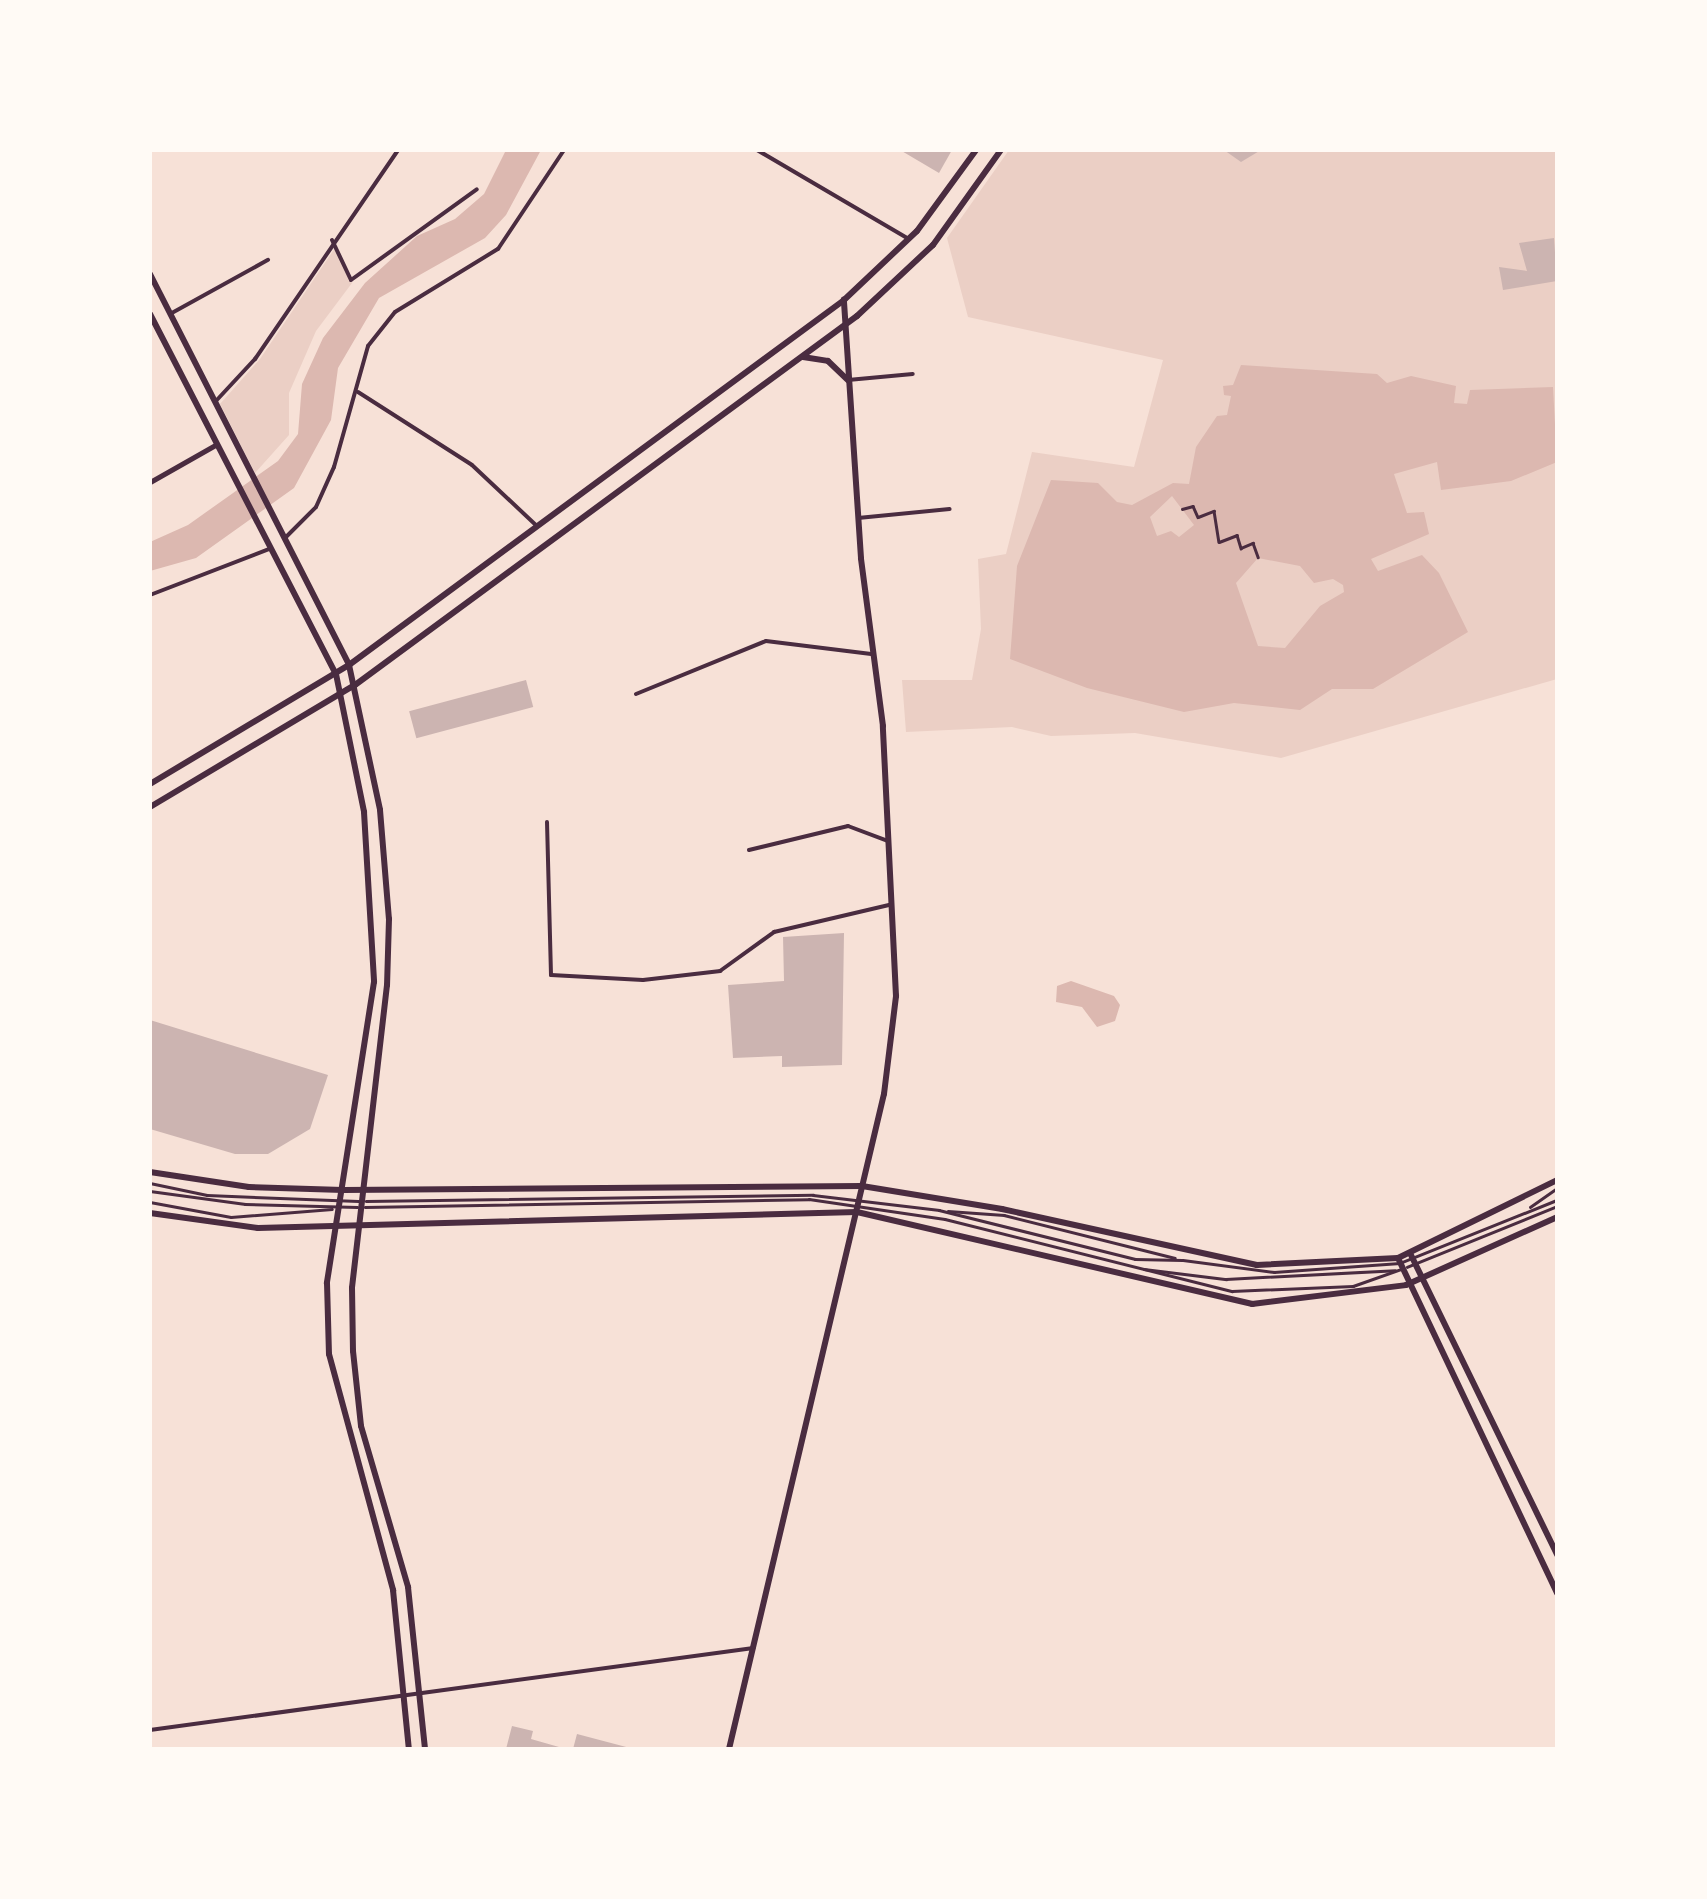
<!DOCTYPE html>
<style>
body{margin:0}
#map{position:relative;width:1707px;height:1899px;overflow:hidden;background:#f7e1d7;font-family:"Noto Sans",sans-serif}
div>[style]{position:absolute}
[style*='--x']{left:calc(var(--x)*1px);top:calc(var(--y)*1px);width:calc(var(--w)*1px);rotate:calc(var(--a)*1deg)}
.green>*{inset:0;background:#ebcfc5}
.water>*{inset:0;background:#dcb8b0}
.building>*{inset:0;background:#ccb4b1;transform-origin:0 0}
.path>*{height:2.5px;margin:-1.25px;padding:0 1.25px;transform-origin:1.25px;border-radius:1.25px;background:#4a2c40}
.service>*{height:2.5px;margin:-1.25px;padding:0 1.25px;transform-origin:1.25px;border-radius:1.25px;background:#4a2c40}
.minor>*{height:4px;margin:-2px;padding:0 2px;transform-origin:2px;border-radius:2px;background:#4a2c40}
.tertiary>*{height:5px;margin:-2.5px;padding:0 2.5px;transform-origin:2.5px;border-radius:2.5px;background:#4a2c40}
.secondary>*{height:6px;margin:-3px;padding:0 3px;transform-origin:3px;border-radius:3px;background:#4a2c40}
.primary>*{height:6px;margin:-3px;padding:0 3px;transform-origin:3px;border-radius:3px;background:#4a2c40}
span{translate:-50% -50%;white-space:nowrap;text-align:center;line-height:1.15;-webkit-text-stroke:8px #fffaf5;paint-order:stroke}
.frame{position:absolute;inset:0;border:152px solid #fffaf5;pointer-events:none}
</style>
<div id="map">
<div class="green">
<i style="clip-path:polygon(1009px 150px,1557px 150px,1557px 679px,1281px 758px,1135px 733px,1051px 736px,1012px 727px,906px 732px,902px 680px,972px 680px,981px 629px,978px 559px,1006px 554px,1032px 452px,1134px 467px,1163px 360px,968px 317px,947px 238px)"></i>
<i style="clip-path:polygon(337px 245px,352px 283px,316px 331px,289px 393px,289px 435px,255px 473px,220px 404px,260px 359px)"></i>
</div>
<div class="water">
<i style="clip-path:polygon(506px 150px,541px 150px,506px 215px,485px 238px,379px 298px,338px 368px,331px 420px,294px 488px,196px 558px,150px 571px,150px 542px,188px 525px,278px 461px,298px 434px,302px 384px,323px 338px,365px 283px,417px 236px,455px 219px,484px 194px)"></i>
<i style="clip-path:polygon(evenodd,1241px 365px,1377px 374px,1387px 383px,1411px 376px,1456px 386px,1454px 403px,1467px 404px,1470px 390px,1553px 387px,1557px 462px,1511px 481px,1441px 490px,1437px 462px,1394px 474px,1407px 513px,1424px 512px,1429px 534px,1371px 559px,1378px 571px,1422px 555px,1439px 573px,1468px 632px,1373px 689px,1332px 689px,1300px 710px,1234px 703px,1184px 712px,1087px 688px,1010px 659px,1017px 566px,1051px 480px,1098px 483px,1117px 502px,1132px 505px,1173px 483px,1189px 484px,1196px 447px,1217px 416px,1227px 415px,1231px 396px,1224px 395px,1223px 386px,1233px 385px,1241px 365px,1172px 496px,1194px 525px,1179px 537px,1171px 531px,1157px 536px,1150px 517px,1172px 496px,1241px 365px,1258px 558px,1300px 566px,1314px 583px,1333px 579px,1343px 585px,1344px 592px,1320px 606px,1285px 648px,1258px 646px,1236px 583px,1258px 558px)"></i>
<i style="clip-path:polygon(1071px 981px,1114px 996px,1120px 1005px,1115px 1021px,1097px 1027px,1082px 1007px,1056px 1002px,1057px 986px)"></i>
</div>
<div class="building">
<i style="clip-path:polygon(900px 150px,952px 150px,939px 173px)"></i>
<i style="clip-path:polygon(1224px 150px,1261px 150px,1241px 162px)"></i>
<i style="clip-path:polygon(1554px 238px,1557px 281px,1503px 290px,1499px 267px,1527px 271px,1519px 243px)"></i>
<i style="left:526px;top:680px;width:28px;height:121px;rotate:75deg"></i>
<i style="clip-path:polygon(844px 933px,842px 1065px,782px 1067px,782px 1056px,733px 1058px,728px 985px,784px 981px,783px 937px)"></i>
<i style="clip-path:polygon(150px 1020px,328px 1075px,310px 1129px,268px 1154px,235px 1154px,150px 1129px)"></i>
<i style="clip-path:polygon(512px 1726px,533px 1731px,531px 1739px,566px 1749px,506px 1749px)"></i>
<i style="clip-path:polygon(577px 1734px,630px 1748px,630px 1749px,573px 1749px)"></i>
</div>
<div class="path">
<i style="--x:1182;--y:509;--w:11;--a:-15"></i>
<i style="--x:1193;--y:506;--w:12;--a:66"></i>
<i style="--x:1198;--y:517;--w:17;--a:-21"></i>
<i style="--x:1214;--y:511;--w:31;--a:81"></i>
<i style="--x:1219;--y:542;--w:19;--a:-21"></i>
<i style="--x:1237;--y:535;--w:14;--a:73"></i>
<i style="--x:1241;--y:548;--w:13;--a:-23"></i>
<i style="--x:1253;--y:543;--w:15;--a:70"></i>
</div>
<div class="service">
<i style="--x:150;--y:1183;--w:58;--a:11.9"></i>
<i style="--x:207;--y:1195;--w:151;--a:2.3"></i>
<i style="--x:150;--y:1191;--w:96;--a:7.8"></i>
<i style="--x:245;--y:1204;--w:112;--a:1.5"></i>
<i style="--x:366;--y:1201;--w:447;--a:-0.8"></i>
<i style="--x:813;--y:1195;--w:127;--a:6.8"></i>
<i style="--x:939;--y:1210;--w:202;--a:14"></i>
<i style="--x:1135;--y:1259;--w:47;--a:1.2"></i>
<i style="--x:150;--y:1202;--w:82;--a:10.5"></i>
<i style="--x:231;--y:1217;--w:101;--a:-4.5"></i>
<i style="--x:365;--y:1207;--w:444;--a:-1"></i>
<i style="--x:809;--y:1199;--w:137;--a:8.4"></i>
<i style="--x:945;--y:1219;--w:296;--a:14.1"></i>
<i style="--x:1232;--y:1291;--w:121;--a:-2.4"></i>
<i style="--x:1353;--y:1286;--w:51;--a:-19.5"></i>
<i style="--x:1530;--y:1207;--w:33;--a:-35"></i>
<i style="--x:948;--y:1211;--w:56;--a:4.1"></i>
<i style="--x:1004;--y:1215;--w:176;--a:14.1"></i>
<i style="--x:1183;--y:1260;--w:92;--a:7.5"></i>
<i style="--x:1274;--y:1272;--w:126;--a:-4.1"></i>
<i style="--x:1400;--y:1263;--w:169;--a:-21.9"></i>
<i style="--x:1407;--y:1267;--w:162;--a:-22.1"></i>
<i style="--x:1144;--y:1269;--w:83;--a:7"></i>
<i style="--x:1226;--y:1279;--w:169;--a:-3"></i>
</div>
<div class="minor">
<i style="--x:757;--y:150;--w:176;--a:30.4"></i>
<i style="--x:332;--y:240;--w:44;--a:64.6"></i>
<i style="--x:351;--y:280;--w:155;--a:-35.8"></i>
<i style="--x:170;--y:314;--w:112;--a:-28.9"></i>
<i style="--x:848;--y:380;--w:65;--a:-5.3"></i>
<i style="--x:358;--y:392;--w:135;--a:32.6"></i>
<i style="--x:472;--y:465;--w:89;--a:43.2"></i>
<i style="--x:215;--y:402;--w:59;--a:-47.1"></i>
<i style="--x:255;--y:359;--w:253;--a:-55.6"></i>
<i style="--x:858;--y:518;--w:92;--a:-5.6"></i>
<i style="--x:286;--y:537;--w:42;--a:-45"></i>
<i style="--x:316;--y:507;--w:44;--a:-65.8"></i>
<i style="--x:334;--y:467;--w:126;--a:-74.3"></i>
<i style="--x:368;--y:346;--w:43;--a:-51.5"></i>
<i style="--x:395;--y:312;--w:121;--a:-31.5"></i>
<i style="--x:498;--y:249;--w:119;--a:-56.3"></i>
<i style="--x:150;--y:595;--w:128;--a:-21.1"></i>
<i style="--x:636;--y:694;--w:140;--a:-22.2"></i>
<i style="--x:766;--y:641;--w:106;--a:7.1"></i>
<i style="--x:547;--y:822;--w:153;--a:88.5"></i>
<i style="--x:551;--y:975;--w:92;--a:3.1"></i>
<i style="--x:643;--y:980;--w:78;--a:-6.7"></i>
<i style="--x:720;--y:971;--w:67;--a:-35.8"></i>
<i style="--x:774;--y:932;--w:118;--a:-13.2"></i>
<i style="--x:749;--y:850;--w:102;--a:-13.6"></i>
<i style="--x:848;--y:826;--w:43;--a:20.6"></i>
<i style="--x:150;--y:1730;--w:609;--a:-7.74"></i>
</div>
<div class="tertiary">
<i style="--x:150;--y:482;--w:75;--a:-29.6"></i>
</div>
<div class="secondary">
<i style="--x:803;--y:357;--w:25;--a:9"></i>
<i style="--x:828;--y:361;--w:28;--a:44"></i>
<i style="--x:150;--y:784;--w:232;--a:-30.9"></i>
<i style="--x:349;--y:665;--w:615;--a:-36.4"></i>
<i style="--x:844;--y:300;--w:100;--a:-43.4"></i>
<i style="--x:917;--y:231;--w:100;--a:-53.9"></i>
<i style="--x:150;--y:807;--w:239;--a:-30.8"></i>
<i style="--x:355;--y:685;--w:623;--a:-36.32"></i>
<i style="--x:857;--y:316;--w:104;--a:-43.1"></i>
<i style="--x:933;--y:245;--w:117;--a:-54.4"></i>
<i style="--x:1410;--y:1253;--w:336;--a:64"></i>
<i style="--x:1398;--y:1258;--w:371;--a:64.6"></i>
<i style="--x:729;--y:1749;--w:673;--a:-76.69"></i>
<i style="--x:884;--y:1094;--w:99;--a:-83"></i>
<i style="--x:896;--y:996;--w:270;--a:-92.8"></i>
<i style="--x:883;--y:726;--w:169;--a:-97.5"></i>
<i style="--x:861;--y:558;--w:259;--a:-93.8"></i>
</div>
<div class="primary">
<i style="--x:150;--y:274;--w:439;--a:63"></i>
<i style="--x:349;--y:665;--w:148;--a:77.9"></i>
<i style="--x:380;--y:810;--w:109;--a:85.3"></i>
<i style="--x:389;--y:919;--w:66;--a:91.7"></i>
<i style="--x:387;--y:985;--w:305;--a:96.6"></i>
<i style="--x:352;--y:1288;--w:63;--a:89.1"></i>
<i style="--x:353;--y:1351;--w:75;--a:83.9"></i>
<i style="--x:361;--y:1426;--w:168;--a:73.7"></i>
<i style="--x:408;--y:1587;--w:163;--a:84"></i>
<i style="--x:150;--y:314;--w:405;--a:62.7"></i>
<i style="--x:336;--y:674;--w:141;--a:78.5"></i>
<i style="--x:364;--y:812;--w:170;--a:86.6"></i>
<i style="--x:374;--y:982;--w:305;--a:98.9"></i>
<i style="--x:327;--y:1283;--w:71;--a:88.4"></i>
<i style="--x:329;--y:1354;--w:245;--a:74.8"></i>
<i style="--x:393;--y:1590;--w:160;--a:84.3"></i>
<i style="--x:150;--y:1172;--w:100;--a:8.6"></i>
<i style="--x:249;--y:1187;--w:94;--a:1.8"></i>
<i style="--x:343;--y:1190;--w:519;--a:-0.44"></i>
<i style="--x:862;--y:1186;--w:142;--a:9.3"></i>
<i style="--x:1002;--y:1209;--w:261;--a:12.4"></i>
<i style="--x:1257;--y:1265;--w:141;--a:-2.8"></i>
<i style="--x:1398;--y:1258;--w:177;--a:-26.1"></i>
<i style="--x:150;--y:1213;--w:109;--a:7.9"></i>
<i style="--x:258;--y:1228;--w:599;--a:-1.53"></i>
<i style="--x:857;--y:1212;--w:406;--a:13.1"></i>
<i style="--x:1252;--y:1304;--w:155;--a:-7"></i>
<i style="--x:1406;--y:1285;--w:166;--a:-24.2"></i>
</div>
<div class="frame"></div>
</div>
